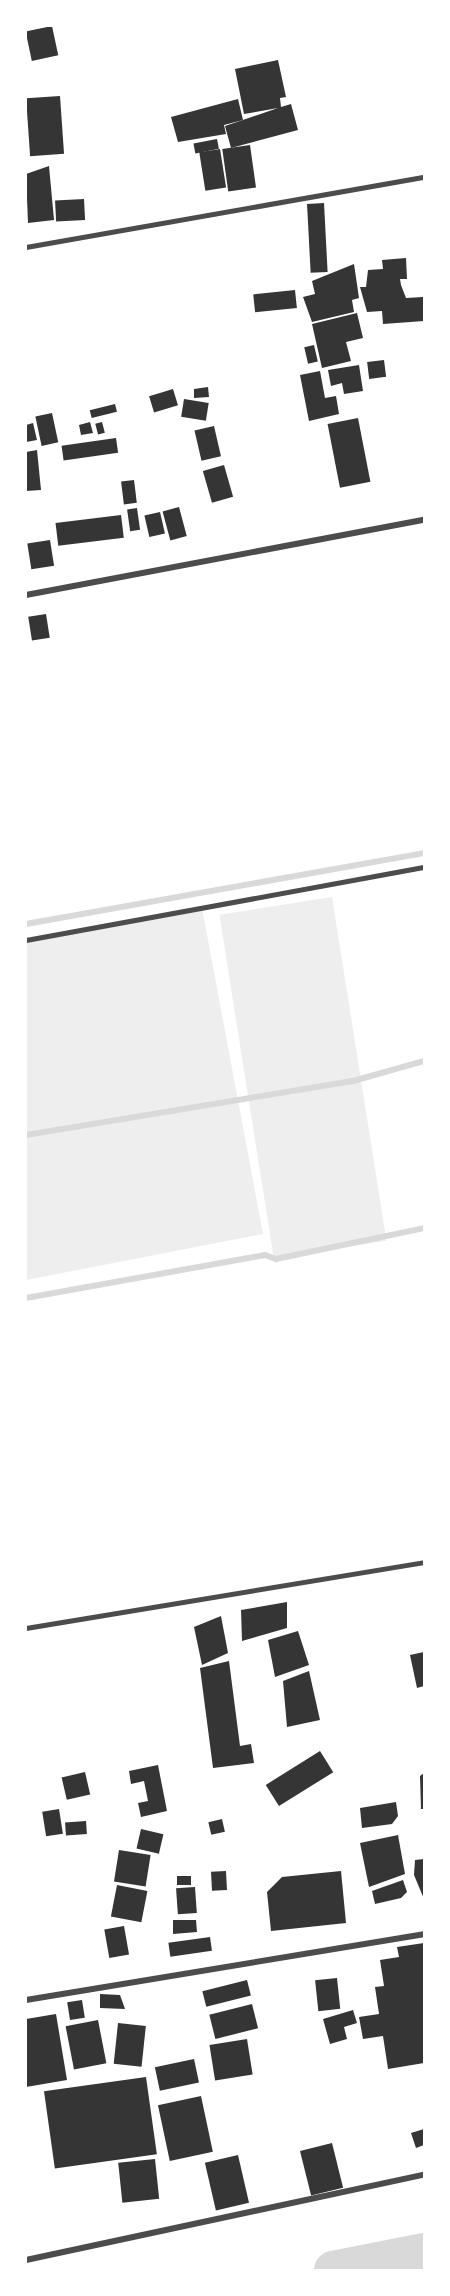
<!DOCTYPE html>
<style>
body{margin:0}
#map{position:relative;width:450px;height:2296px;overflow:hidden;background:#fff;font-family:"Space Grotesk",sans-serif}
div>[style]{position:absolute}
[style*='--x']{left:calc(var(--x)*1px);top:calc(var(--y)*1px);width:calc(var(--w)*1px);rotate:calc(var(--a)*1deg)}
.green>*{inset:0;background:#eee;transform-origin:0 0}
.stream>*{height:6px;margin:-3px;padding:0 3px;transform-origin:3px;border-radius:3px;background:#d9d9d9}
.river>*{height:38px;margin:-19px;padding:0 19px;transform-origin:19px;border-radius:19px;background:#d9d9d9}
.building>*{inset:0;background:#353535;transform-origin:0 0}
.service>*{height:4.5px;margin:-2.25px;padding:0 2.25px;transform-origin:2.25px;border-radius:2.25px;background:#4c4c4c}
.minor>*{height:6px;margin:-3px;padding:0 3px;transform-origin:3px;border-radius:3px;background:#4c4c4c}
span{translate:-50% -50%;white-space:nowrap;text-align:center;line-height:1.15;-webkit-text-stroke:6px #fff;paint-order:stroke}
.frame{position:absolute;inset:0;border:27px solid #fff;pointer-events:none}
</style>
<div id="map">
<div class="green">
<i style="left:332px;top:897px;width:348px;height:114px;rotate:81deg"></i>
<i style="clip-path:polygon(202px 908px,263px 1234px,26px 1280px,26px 942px)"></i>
</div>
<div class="stream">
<i style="--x:26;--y:924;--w:404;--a:-10.1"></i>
<i style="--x:26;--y:1135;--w:331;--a:-9.4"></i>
<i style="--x:353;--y:1081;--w:74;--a:-15.7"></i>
<i style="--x:26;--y:1298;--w:243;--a:-10.2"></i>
<i style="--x:265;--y:1255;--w:12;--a:20"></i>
<i style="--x:276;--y:1259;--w:151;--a:-11.8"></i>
</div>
<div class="river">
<i style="--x:333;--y:2270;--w:93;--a:-11.2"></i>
</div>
<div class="building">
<i style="left:52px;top:26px;width:30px;height:27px;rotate:78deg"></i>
<i style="clip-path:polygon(278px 60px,286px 97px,280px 98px,281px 107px,291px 104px,298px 130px,231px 148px,225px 126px,278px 108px,244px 114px,235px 69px)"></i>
<i style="left:60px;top:96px;width:58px;height:34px;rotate:86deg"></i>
<i style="clip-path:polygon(238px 99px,243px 120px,224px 125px,226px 134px,178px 142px,171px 117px)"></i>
<i style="left:217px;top:139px;width:10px;height:24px;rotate:79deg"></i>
<i style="left:250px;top:145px;width:43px;height:28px;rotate:82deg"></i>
<i style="left:220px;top:149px;width:39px;height:21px;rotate:81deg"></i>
<i style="clip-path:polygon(49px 166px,54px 220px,28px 223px,26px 174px)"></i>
<i style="left:84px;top:199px;width:21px;height:29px;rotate:87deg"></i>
<i style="left:324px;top:203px;width:69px;height:17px;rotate:87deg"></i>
<i style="clip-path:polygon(406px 258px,407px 279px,400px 279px,401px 285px,406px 298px,423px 297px,424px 321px,383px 324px,382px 311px,367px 312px,360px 287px,366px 287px,368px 270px,383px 269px,382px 260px)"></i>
<i style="clip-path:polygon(354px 264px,359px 298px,352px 300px,354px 312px,312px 322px,303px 297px,315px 294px,312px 281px)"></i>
<i style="left:295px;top:290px;width:18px;height:42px;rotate:84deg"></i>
<i style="clip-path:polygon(357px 313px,363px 338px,346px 342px,351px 361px,322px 368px,312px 324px)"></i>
<i style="left:314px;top:345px;width:17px;height:10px;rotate:77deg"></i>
<i style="left:384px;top:360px;width:17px;height:17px;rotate:83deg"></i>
<i style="clip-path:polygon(359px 365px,363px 391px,344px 394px,342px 383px,331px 386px,328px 370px)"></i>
<i style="clip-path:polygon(320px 371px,325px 398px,336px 396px,339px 414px,309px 421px,300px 375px)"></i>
<i style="clip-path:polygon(208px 387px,209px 397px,194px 398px,194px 389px)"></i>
<i style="left:173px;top:389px;width:17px;height:25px;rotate:73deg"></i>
<i style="left:184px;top:399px;width:25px;height:18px;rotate:9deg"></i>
<i style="left:115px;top:404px;width:8px;height:26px;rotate:76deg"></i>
<i style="left:52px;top:413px;width:30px;height:17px;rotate:78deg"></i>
<i style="left:358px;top:418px;width:65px;height:31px;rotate:79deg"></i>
<i style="clip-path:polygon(90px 422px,93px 433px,81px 435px,79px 425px)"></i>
<i style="left:102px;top:422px;width:11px;height:7px;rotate:75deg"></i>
<i style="clip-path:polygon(33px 423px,37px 440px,26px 442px,26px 425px)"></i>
<i style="left:214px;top:426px;width:31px;height:20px;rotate:77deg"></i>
<i style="left:116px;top:438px;width:15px;height:55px;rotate:82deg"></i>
<i style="clip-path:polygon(37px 450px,41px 490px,26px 491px,26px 452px)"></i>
<i style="left:224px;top:465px;width:33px;height:22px;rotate:74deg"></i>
<i style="left:134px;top:480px;width:23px;height:13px;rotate:83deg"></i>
<i style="left:179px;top:507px;width:30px;height:17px;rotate:75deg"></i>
<i style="left:137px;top:508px;width:22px;height:10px;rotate:82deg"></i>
<i style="left:160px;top:512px;width:22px;height:16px;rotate:77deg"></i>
<i style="left:121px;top:515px;width:23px;height:66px;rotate:83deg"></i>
<i style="left:50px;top:540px;width:26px;height:23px;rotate:81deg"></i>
<i style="left:46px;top:614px;width:24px;height:18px;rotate:81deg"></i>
<i style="clip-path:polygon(287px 1602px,287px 1628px,242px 1641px,241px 1610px)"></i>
<i style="clip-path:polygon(221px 1616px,228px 1653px,202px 1665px,194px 1627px)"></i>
<i style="clip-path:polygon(298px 1631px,309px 1665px,275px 1677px,268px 1640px)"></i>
<i style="clip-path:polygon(424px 1652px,424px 1686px,417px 1688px,410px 1655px)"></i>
<i style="clip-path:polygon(229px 1661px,240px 1746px,251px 1744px,254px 1763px,213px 1768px,200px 1668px)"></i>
<i style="clip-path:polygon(309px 1671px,320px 1720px,287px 1727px,283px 1681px)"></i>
<i style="left:320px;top:1751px;width:25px;height:64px;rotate:58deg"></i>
<i style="clip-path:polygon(158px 1765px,167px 1811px,141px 1817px,138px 1803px,148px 1801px,144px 1781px,131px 1784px,129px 1771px)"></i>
<i style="left:85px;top:1772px;width:23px;height:24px;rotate:77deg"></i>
<i style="clip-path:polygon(424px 1773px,424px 1809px,421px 1809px,420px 1776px)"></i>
<i style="clip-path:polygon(396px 1802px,398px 1816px,392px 1824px,362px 1828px,360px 1808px)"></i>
<i style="left:59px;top:1809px;width:25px;height:17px;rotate:81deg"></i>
<i style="left:222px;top:1819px;width:13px;height:14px;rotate:77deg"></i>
<i style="left:86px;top:1821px;width:13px;height:21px;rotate:86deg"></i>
<i style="left:141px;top:1829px;width:23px;height:20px;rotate:13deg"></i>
<i style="clip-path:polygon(398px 1835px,405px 1874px,369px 1887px,360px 1843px)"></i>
<i style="left:119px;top:1850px;width:32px;height:32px;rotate:9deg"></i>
<i style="clip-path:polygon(424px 1859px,424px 1899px,414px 1875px,415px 1860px)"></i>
<i style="left:226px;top:1871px;width:19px;height:15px;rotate:87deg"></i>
<i style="clip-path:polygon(341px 1871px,346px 1923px,271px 1931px,267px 1892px,282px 1877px)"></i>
<i style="left:191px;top:1876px;width:9px;height:14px;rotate:90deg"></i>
<i style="clip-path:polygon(403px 1880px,407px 1892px,401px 1898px,375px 1904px,372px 1891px)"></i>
<i style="left:117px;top:1885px;width:31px;height:32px;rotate:11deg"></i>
<i style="left:195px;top:1887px;width:26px;height:19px;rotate:86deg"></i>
<i style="clip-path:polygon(173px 1920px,196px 1920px,197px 1932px,173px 1934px)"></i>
<i style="left:124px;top:1926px;width:29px;height:20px;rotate:80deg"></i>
<i style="left:210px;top:1937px;width:14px;height:42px;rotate:82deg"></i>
<i style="clip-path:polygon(424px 1943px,424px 2063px,388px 2069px,383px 2036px,363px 2039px,359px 2017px,379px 2014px,375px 1987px,384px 1986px,380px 1960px,399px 1957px,397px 1947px)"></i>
<i style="left:337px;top:1978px;width:31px;height:22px;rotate:84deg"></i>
<i style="left:247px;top:1980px;width:16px;height:46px;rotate:76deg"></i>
<i style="clip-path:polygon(100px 1994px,120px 1995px,125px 2009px,100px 2008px)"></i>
<i style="left:82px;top:2000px;width:18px;height:15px;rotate:81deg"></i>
<i style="left:252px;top:2004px;width:25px;height:44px;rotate:76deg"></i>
<i style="clip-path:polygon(353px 2010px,357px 2023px,344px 2027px,347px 2039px,330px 2044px,323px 2019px)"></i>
<i style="clip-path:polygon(56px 2014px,67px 2080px,26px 2087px,26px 2019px)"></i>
<i style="left:98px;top:2020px;width:44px;height:33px;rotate:79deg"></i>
<i style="left:118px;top:2023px;width:28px;height:41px;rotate:6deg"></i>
<i style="left:247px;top:2039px;width:36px;height:38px;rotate:81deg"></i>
<i style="left:194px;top:2059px;width:24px;height:40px;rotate:78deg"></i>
<i style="left:146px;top:2077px;width:78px;height:103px;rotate:82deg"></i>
<i style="left:201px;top:2096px;width:57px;height:44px;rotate:78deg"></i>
<i style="clip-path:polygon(424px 2129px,424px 2145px,416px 2148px,411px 2133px)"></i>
<i style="left:332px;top:2143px;width:46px;height:33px;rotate:76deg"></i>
<i style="left:238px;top:2155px;width:49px;height:34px;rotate:77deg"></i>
<i style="left:155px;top:2159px;width:40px;height:37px;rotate:84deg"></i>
</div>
<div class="service">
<i style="--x:26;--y:247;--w:404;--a:-10"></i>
<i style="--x:26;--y:940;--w:405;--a:-10.4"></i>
<i style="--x:26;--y:1628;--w:403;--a:-9.4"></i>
</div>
<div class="minor">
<i style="--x:26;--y:595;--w:405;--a:-10.7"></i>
<i style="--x:26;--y:2000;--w:403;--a:-9.4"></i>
<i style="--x:26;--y:2260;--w:407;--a:-12.1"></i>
</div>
<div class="frame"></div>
</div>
